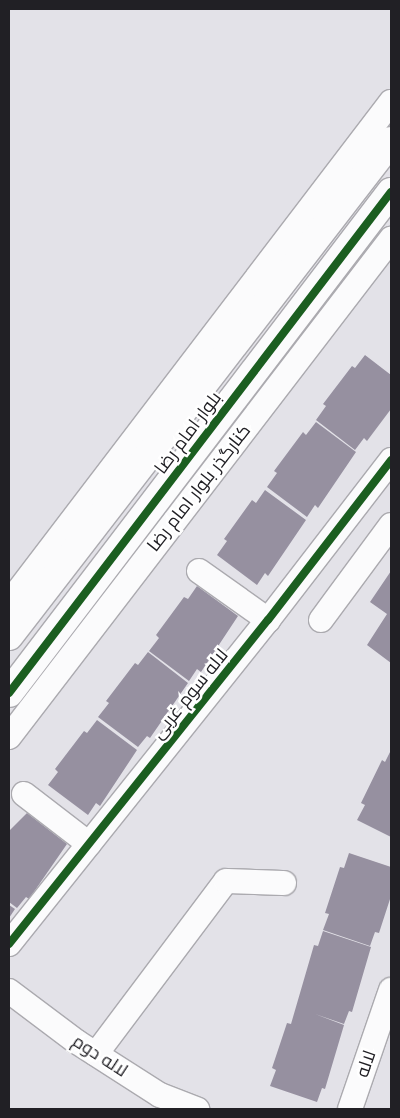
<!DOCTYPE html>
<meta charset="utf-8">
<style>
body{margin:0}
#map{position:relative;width:400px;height:1118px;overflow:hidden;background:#e3e2e8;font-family:Mulish,Cairo,sans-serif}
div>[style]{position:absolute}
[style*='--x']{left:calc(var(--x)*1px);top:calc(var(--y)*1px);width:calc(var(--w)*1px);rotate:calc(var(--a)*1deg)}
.building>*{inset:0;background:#9690a0}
.roads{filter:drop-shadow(1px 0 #abaaaf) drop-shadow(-1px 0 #abaaaf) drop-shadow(0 1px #abaaaf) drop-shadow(0 -1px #abaaaf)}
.street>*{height:24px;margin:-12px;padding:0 12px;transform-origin:12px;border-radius:12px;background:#fbfbfc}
.secondary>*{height:28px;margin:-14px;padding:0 14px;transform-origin:14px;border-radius:14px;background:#fbfbfc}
.cycleway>*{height:8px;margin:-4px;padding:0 4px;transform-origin:4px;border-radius:4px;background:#1b5e20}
span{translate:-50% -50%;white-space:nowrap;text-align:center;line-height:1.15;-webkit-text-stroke:5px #fff;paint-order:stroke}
.street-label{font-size:18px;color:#212025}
.frame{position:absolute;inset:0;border:10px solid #212025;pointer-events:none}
</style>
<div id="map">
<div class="building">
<i style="clip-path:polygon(365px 355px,391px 375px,391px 409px,367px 441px,364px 438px,355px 450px,316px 420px,326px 406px,323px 404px,352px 366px,355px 368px)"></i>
<i style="clip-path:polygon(316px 422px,356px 452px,318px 508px,315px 505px,307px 517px,267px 487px,277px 473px,274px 471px,303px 432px,306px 435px)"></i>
<i style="clip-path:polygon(265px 490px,306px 520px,268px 576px,265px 573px,257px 585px,217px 555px,227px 541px,224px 539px,252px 500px,256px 503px)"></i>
<i style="clip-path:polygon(391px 571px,391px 663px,367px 645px,387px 614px,370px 602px)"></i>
<i style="clip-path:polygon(197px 586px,238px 616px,201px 672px,197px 669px,189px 681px,149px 651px,159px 638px,156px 635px,184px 597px,188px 599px)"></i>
<i style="clip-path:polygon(148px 652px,188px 683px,150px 738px,147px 736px,138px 747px,98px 717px,109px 703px,106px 701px,135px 663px,138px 665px)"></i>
<i style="clip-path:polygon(97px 720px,137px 750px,100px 806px,96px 803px,88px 815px,48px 785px,58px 772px,55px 769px,84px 731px,87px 733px)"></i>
<i style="clip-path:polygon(391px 750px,391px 837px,357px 820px,365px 805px,361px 803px,382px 760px,385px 762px)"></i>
<i style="clip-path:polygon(27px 813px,67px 844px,29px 899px,26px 897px,17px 908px,9px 902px,9px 831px)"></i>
<i style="clip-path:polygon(349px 853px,391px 867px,391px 896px,379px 933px,375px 932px,370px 946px,323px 930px,329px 914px,325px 913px,340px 867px,344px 868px)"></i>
<i style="clip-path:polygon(9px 905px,15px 909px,9px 918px)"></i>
<i style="clip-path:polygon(323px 931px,371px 947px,352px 1012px,349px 1011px,344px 1024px,315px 1014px,344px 1025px,325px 1089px,322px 1088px,317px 1102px,270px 1086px,276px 1070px,272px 1068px,287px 1023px,291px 1024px,314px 945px,318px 946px)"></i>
</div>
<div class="roads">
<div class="street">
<i style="--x:199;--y:571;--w:85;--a:35.4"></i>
<i style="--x:9;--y:603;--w:630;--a:-52.68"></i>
<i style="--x:321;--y:620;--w:118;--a:-53.6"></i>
<i style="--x:9;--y:737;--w:628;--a:-52.51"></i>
<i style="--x:24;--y:794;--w:82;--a:37.6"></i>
<i style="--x:9;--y:944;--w:415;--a:-51.4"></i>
<i style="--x:268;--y:620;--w:202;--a:-52.4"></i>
<i style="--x:9;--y:991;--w:85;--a:36.9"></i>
<i style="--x:77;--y:1042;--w:98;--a:32.6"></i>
<i style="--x:160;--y:1095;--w:40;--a:21"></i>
<i style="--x:96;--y:1054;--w:216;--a:-53.1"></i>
<i style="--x:226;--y:881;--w:58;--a:2"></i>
<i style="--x:350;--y:1109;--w:126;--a:-71"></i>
</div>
<div class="secondary">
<i style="--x:9;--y:636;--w:625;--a:-52.34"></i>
<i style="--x:9;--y:693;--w:630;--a:-52.68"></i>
</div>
</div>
<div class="cycleway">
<i style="--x:9;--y:693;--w:630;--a:-52.68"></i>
<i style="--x:9;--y:944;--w:415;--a:-51.4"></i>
<i style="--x:268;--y:620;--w:202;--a:-52.4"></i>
</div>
<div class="street-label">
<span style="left:188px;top:433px;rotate:-53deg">بلوار امام رضا</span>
<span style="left:199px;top:488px;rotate:-52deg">کنارگذر بلوار امام رضا</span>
<span style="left:190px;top:694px;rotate:-51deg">لاله سوم غربی</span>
<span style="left:100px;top:1056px;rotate:33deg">لاله دوم</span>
<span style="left:366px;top:1064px;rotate:-71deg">لاله</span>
</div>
<div class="frame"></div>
</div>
